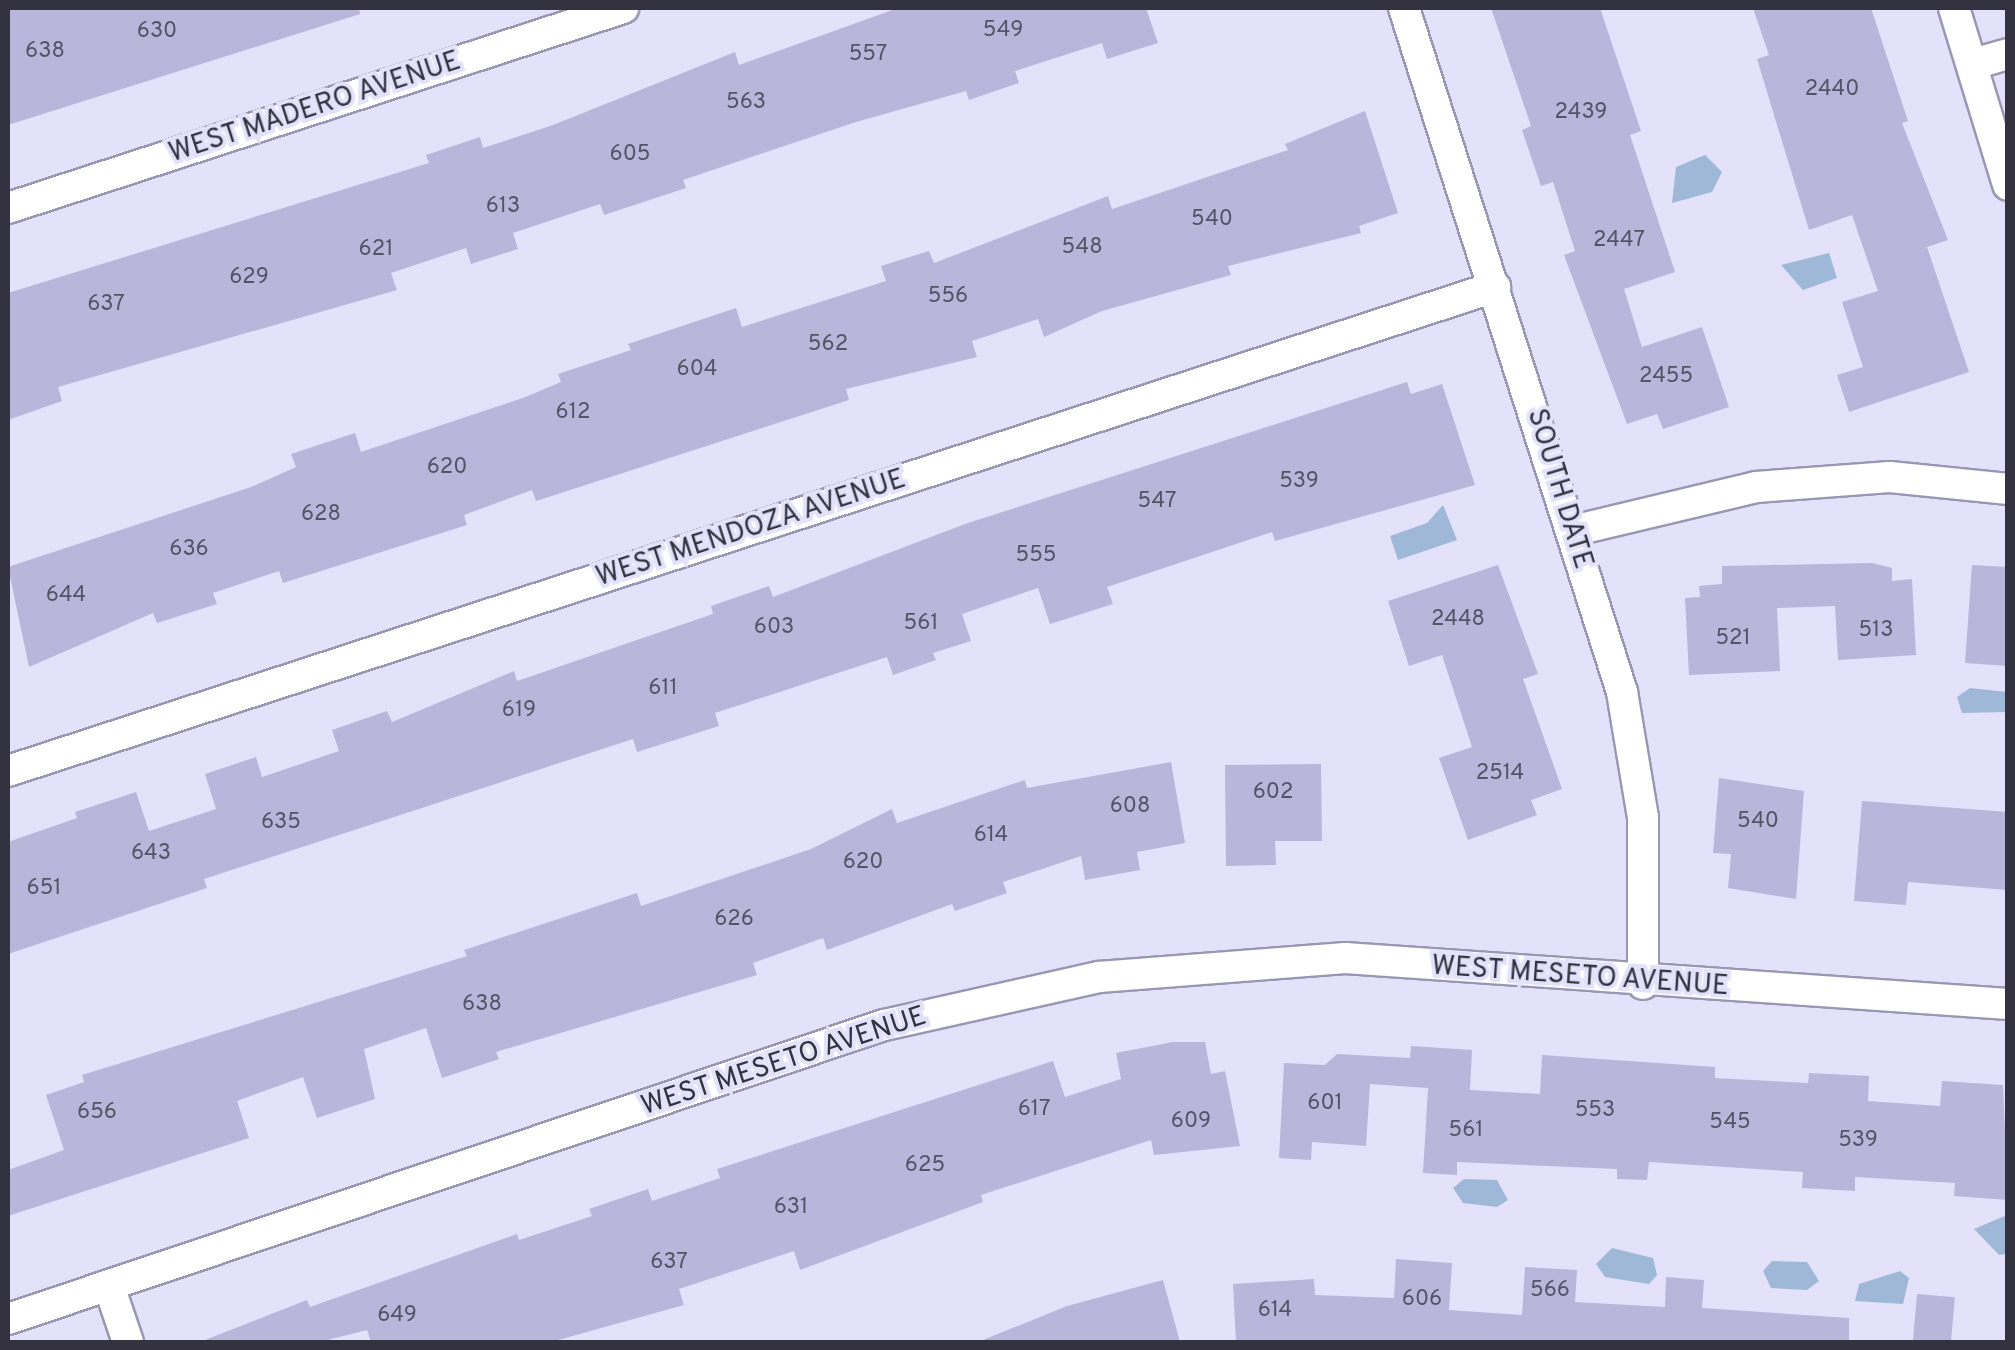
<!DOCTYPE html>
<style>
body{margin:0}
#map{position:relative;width:2015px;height:1350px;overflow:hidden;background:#e4e2fb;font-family:Overpass,sans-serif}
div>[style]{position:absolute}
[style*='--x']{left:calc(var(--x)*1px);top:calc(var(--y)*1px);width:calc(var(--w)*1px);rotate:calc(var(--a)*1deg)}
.water>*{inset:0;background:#a0b8d8}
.building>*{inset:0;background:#bab5db;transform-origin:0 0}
.roads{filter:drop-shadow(2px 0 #9a97b4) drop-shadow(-2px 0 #9a97b4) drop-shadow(0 2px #9a97b4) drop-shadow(0 -2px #9a97b4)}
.street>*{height:30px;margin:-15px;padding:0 15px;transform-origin:15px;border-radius:15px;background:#fff}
span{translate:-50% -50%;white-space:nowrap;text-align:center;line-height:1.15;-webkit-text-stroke:8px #e4e2fb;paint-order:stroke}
.number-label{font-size:22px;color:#555365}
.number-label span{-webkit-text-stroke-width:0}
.street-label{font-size:28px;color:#33323e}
.frame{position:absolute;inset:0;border:10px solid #33323e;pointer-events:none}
</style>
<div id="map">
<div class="water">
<i style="clip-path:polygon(1705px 155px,1722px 172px,1712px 192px,1672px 203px,1676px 167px)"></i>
<i style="clip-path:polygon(1829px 253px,1837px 278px,1803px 290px,1781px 265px)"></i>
<i style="clip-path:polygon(1443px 505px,1457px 540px,1398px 560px,1390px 536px,1427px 523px)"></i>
<i style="clip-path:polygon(1970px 688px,2007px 692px,2007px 712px,1962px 713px,1957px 697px)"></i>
<i style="clip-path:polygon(1464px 1179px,1497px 1180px,1508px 1200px,1497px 1207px,1463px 1203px,1453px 1188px)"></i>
<i style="clip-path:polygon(2007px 1215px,2007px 1254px,1999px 1255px,1974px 1229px)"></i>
<i style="clip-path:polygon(1612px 1248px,1653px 1258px,1657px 1275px,1649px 1284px,1605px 1277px,1596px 1264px)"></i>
<i style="clip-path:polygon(1772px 1261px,1807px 1262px,1819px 1281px,1807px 1290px,1771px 1288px,1763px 1271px)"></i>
<i style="clip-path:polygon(1900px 1271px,1909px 1278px,1903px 1304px,1855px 1301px,1859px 1284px)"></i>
</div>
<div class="building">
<i style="clip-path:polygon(8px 8px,359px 8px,360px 14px,8px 125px)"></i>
<i style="clip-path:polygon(898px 8px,1146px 8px,1158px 43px,1107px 59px,1102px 43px,1015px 71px,1019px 83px,969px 100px,966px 91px,856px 122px,683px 180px,686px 188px,604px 215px,600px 204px,513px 233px,518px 249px,471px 264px,466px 248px,391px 273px,397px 290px,58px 387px,62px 401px,8px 420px,8px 293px,429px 163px,426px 155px,480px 137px,483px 148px,553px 125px,735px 52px,739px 65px)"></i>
<i style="clip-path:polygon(1491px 8px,1600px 8px,1641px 131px,1630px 135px,1675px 272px,1624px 289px,1642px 347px,1702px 327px,1729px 407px,1663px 429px,1657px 414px,1627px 424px,1564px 255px,1575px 251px,1553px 182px,1541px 186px,1522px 130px,1531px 126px)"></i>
<i style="clip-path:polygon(1753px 8px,1871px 8px,1908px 121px,1902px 123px,1948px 240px,1927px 247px,1969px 372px,1849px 412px,1837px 375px,1863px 367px,1842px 302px,1878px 291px,1852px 215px,1809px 230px,1757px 59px,1769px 55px)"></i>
<i style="clip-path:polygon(1365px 111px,1398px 213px,1359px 226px,1361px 233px,1228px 266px,1231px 275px,1102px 311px,1044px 337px,1038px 319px,972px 341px,977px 357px,846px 389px,849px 400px,536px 501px,532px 490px,464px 515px,467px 525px,283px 583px,279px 571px,213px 593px,217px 604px,157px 623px,153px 613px,29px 667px,8px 567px,251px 487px,296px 467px,291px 454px,355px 433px,361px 452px,523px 398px,561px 382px,558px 374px,631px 350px,628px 344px,736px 308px,742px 327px,886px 281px,881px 266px,929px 251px,934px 263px,1108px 196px,1112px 209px,1288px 150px,1285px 144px)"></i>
<i style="clip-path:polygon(1407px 382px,1411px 394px,1442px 384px,1475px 485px,1275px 541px,1272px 532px,1107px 587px,1113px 604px,1050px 624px,1038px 588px,962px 614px,971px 641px,933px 653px,936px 660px,893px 675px,887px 657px,715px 713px,719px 726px,637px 752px,633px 739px,204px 879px,207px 888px,8px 954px,8px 842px,77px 818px,75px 812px,136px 792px,149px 831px,216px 809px,205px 774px,256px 757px,262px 777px,339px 751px,332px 730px,387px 711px,392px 722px,514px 671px,517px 681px,713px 614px,711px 606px,769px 586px,773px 597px,965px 524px)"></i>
<i style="clip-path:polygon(1872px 563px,1892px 568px,1892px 581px,1912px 579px,1916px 655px,1838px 660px,1835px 606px,1777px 608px,1780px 671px,1689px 675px,1685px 598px,1700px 597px,1699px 586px,1722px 584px,1722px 566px)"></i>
<i style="clip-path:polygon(1498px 565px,1538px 674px,1523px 679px,1562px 789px,1531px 800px,1537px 815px,1468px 840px,1439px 758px,1472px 747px,1442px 655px,1409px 666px,1388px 601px)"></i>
<i style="clip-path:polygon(1972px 565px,2008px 567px,2008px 666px,1965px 663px)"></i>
<i style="clip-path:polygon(1171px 762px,1185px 843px,1137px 852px,1140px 870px,1085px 880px,1081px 856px,1003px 882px,1007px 893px,955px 911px,952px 904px,827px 950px,823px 938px,753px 963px,757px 975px,496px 1052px,499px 1059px,442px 1078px,426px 1028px,364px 1049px,375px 1099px,317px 1118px,303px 1077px,237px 1101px,249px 1138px,8px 1216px,8px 1170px,64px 1150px,46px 1095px,84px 1082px,82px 1075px,467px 956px,464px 950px,637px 893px,641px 906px,811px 849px,892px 809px,897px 823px,1025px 780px,1027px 788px)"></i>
<i style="clip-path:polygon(1321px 764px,1322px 841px,1275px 841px,1276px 865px,1226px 866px,1225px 765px)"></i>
<i style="clip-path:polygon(1719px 778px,1804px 791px,1796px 899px,1728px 888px,1731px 854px,1713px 853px)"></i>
<i style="clip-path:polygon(1862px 801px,2008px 812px,2008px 890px,1908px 882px,1906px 905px,1854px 901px)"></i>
<i style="clip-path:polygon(1173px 1042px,1205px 1042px,1211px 1074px,1225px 1071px,1240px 1146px,1154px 1155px,1151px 1140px,981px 1195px,983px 1202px,800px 1270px,794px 1251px,679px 1289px,684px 1305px,551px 1342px,371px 1342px,367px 1330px,320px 1342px,200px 1342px,307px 1300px,310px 1307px,517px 1234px,519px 1240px,592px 1216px,589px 1209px,648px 1189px,652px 1201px,720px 1178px,717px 1169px,1053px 1061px,1065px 1097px,1121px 1079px,1116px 1053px)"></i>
<i style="clip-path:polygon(1411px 1046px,1472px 1050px,1470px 1090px,1540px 1094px,1542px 1055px,1715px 1067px,1715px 1078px,1808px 1083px,1809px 1073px,1869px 1076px,1868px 1101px,1940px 1106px,1942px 1081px,2003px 1085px,2008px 1200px,1954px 1196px,1955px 1183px,1855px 1177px,1855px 1191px,1802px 1188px,1803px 1172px,1649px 1162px,1647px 1180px,1617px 1179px,1617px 1169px,1457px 1162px,1457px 1175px,1423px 1173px,1428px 1088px,1370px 1084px,1366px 1146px,1312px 1142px,1311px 1160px,1279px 1158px,1284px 1063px,1325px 1065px,1337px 1054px,1410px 1058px)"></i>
<i style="clip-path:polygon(1396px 1259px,1452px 1263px,1449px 1310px,1522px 1315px,1525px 1267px,1577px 1270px,1575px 1302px,1665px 1307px,1666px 1277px,1704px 1280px,1702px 1308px,1849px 1318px,1849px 1342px,1236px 1342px,1233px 1284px,1314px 1279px,1315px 1295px,1394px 1298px)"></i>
<i style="clip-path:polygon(1163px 1280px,1180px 1342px,978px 1342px,1067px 1306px)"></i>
<i style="left:1917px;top:1294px;width:38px;height:48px;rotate:5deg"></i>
</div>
<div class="roads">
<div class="street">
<i style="--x:1404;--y:8;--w:718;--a:72.32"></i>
<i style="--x:1622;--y:692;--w:127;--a:80.5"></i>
<i style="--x:1643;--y:817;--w:167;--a:90"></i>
<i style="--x:1954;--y:8;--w:185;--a:73"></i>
<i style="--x:1973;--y:64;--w:36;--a:-16"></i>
<i style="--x:8;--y:208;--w:647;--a:-18.01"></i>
<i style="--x:1572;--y:531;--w:189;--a:-13.4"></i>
<i style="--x:1756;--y:487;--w:134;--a:-4.3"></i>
<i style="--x:1890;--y:477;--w:119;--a:5.8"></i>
<i style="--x:8;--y:771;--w:1564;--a:-18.03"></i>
<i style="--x:109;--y:1286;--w:59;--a:71.3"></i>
<i style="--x:8;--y:1319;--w:924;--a:-18.55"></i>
<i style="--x:884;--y:1025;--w:220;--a:-12.6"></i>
<i style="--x:1099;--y:977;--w:247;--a:-4.4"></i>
<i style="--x:1345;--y:958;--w:665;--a:3.97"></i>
</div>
</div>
<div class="number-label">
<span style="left:1003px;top:31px">549</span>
<span style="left:157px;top:32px">630</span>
<span style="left:45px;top:52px">638</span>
<span style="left:868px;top:55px">557</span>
<span style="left:1832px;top:90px">2440</span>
<span style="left:746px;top:103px">563</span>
<span style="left:1581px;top:113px">2439</span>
<span style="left:630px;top:155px">605</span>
<span style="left:503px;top:207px">613</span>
<span style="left:1212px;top:220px">540</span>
<span style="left:1619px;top:241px">2447</span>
<span style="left:1082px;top:248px">548</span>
<span style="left:376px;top:250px">621</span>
<span style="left:249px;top:278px">629</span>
<span style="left:948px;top:297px">556</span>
<span style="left:106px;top:305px">637</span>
<span style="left:828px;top:345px">562</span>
<span style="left:697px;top:370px">604</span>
<span style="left:1666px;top:377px">2455</span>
<span style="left:573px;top:413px">612</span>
<span style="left:447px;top:468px">620</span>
<span style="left:1299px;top:482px">539</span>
<span style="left:1157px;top:502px">547</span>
<span style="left:321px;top:515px">628</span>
<span style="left:189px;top:550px">636</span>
<span style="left:1036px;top:556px">555</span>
<span style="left:66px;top:596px">644</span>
<span style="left:1458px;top:620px">2448</span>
<span style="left:921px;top:624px">561</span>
<span style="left:774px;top:628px">603</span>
<span style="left:1876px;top:631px">513</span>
<span style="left:1733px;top:639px">521</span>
<span style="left:663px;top:689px">611</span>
<span style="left:519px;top:711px">619</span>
<span style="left:1500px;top:774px">2514</span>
<span style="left:1273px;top:793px">602</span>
<span style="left:1130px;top:807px">608</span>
<span style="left:1758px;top:822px">540</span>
<span style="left:281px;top:823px">635</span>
<span style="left:991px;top:836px">614</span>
<span style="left:151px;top:854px">643</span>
<span style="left:863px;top:863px">620</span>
<span style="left:44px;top:889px">651</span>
<span style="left:734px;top:920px">626</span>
<span style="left:482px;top:1005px">638</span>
<span style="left:1325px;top:1104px">601</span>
<span style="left:1034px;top:1110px">617</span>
<span style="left:1595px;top:1111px">553</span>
<span style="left:97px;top:1113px">656</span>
<span style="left:1191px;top:1122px">609</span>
<span style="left:1730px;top:1123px">545</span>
<span style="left:1466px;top:1131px">561</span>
<span style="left:1858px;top:1141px">539</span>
<span style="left:925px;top:1166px">625</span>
<span style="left:791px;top:1208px">631</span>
<span style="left:669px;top:1263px">637</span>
<span style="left:1550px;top:1291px">566</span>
<span style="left:1422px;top:1300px">606</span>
<span style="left:1275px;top:1311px">614</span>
<span style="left:397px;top:1316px">649</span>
</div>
<div class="street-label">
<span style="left:315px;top:108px;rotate:-18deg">WEST MADERO AVENUE</span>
<span style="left:1559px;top:489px;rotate:73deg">SOUTH DATE</span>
<span style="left:751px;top:529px;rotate:-18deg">WEST MENDOZA AVENUE</span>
<span style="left:1580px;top:977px;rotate:4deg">WEST MESETO AVENUE</span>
<span style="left:784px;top:1062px;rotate:-18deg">WEST MESETO AVENUE</span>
</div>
<div class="frame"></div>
</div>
